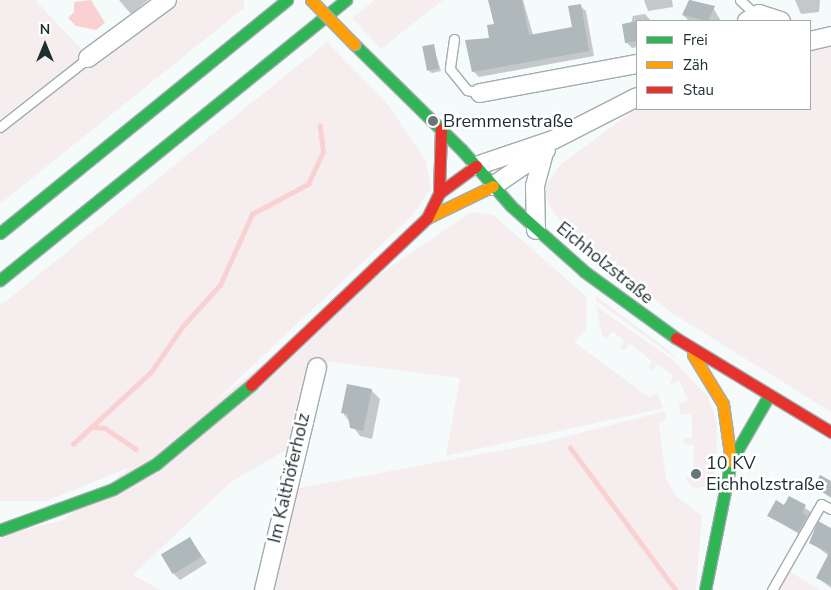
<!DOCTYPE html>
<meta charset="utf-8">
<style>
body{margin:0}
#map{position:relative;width:831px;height:590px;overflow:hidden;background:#f5fafb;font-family:"Nunito Sans",sans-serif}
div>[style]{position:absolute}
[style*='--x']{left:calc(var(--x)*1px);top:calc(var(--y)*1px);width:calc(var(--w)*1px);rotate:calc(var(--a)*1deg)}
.green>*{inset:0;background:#f6eeee}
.water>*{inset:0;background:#fad1d3}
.shadow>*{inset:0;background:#0003}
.stream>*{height:4.5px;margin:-2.25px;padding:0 2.25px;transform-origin:2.25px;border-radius:2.25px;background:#fad1d3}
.building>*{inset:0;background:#afb9bb;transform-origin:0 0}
.roads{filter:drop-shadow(1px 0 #a2acaf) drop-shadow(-1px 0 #a2acaf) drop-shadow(0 1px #a2acaf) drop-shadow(0 -1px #a2acaf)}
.lane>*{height:9px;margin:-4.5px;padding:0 4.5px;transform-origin:4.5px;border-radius:4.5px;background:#fefefe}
.street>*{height:18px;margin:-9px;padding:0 9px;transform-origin:9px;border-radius:9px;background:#fefefe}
.fast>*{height:11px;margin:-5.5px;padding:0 5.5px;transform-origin:5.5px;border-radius:5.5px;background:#30b455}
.slow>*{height:11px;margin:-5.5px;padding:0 5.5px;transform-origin:5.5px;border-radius:5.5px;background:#ff9f0a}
.jam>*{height:11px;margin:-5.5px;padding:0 5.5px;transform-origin:5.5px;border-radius:5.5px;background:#e5322d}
.bridges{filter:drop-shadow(1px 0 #a2acaf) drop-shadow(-1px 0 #a2acaf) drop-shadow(0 1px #a2acaf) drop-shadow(0 -1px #a2acaf)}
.slow-bridge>*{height:11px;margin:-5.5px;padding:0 5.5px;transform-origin:5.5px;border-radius:5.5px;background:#ff9f0a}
.dots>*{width:14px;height:14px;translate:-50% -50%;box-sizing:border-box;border:2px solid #fff;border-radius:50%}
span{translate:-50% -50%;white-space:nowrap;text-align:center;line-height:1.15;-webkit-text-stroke:5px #fff;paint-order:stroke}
.poi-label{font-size:18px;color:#1d2e31}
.left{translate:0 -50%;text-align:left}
.street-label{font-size:18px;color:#1d2e31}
.legend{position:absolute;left:636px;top:20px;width:175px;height:90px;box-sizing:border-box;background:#fff;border:1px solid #a5abad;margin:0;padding:6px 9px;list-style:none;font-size:15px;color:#1d2e31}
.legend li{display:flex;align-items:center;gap:10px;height:25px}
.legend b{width:25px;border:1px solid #a5abad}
.north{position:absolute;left:20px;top:20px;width:50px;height:50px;-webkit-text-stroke:4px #fff;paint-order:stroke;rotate:0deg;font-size:14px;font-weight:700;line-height:20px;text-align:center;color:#1d2e31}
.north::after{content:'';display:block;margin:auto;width:18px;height:22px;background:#1d2e31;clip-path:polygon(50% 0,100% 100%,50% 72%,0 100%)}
</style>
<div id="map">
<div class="green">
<i style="clip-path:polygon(0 0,35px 0,86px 54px,0 119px)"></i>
<i style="clip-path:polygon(178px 0,244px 0,244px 8px,0 204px,0 135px,43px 97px)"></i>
<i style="clip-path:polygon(375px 0,443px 0,381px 49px,352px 18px)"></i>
<i style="clip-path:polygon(327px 42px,385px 101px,425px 159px,431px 188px,413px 215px,182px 432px,131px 467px,46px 501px,0 501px,0 306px)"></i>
<i style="clip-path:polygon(831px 42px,831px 412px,672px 313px,572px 234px,553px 212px,543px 190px,560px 165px,637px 108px,810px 109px,810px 47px)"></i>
<i style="clip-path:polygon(471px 212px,493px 215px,587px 297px,586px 329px,574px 342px,649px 397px,658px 393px,663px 408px,446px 456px,460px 378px,316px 360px,293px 446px,231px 482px,133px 575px,161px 590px,0 590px,0 536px,63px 520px,373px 279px)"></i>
<i style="clip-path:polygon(596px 296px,668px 350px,678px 360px,596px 301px)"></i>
<i style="clip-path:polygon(596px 306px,673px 360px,708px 397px,717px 423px,716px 469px,709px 486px,693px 488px,685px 478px,693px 474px,694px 445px,684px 444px,684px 438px,692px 438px,692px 423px,691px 413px,680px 415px,679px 404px,688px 400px,679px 380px,670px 385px,673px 375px,657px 364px,653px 370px,648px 367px,652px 361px,629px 343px,625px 350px,620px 348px,625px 341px,612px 331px,606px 339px,602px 336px)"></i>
<i style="clip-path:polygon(665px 411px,666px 418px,659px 424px,666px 479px,677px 497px,702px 516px,696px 590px,267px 590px,289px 490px,541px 443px)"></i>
<i style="clip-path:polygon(787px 570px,820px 590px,775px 590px)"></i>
</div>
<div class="water">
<i style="clip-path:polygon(91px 0,105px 23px,96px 30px,76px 26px,68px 18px,74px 12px,74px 2px)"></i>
</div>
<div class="shadow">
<i style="clip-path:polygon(119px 0,148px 0,131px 14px)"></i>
<i style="clip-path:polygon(489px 0,523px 0,533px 35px,573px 28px,580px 6px,586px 11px,594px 56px,479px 77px,474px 72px,467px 41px,490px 39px,495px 25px)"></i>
<i style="clip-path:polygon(644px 0,672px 0,673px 7px,648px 11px)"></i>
<i style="clip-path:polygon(690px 0,712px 6px,721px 21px,689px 21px,683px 15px)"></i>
<i style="clip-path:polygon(795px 0,820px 0,819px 12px,801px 14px)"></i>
<i style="clip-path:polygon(645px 14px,651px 21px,637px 21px,637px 47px,632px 48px,626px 42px,633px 16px)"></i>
<i style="clip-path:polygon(433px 46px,441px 71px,432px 73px,429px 71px)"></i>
<i style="clip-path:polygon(371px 390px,380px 399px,372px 439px,360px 436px,343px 413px)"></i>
<i style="clip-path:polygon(831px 483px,831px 498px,815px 487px)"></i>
<i style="clip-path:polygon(789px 498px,811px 512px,804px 537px,769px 516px,785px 507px)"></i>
<i style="clip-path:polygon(831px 531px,831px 588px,818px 578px,829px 556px,811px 542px)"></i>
<i style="clip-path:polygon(190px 539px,207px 563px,180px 580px,174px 574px)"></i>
</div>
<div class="stream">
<i style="--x:93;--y:427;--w:12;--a:5"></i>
<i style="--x:105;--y:428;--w:37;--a:34"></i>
<i style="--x:73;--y:444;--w:106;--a:-42.7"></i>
<i style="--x:151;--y:372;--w:55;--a:-55.4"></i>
<i style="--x:182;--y:327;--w:57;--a:-47.9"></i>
<i style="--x:220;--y:285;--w:78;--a:-65.7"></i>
<i style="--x:252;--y:214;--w:64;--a:-28.2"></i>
<i style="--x:308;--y:184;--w:35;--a:-65"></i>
<i style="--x:323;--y:152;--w:26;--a:-97"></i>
<i style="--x:570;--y:447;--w:178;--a:53.5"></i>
</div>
<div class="building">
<i style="clip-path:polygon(488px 0,522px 0,529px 35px,572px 27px,568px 6px,581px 4px,589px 51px,472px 72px,465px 40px,489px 38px,487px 25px,494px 24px)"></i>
<i style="clip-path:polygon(689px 0,715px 6px,708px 21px,682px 15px)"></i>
<i style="clip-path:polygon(637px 21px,637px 41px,625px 43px,622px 24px)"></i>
<i style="left:434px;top:44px;width:25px;height:12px;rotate:79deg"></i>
<i style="clip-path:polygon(347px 384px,372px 389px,363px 431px,350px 428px,348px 414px,341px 413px)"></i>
<i style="clip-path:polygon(820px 475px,831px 481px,831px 497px,814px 487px)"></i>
<i style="clip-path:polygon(789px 496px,806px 505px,802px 513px,807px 516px,798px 532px,767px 516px,776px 500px,784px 505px)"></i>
<i style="clip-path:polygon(818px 521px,831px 528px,831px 585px,816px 578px,829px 553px,809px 543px)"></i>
<i style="left:190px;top:537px;width:23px;height:34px;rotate:59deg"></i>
</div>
<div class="roads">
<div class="lane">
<i style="--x:740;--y:0;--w:22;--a:43"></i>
<i style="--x:454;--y:39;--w:30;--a:98"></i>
<i style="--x:450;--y:69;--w:27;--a:51"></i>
<i style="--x:467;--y:90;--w:13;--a:13"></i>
<i style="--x:0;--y:127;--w:112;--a:-38.1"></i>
<i style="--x:772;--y:590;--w:99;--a:-60.3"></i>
<i style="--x:821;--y:504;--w:11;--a:27"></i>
</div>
<div class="street">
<i style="--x:747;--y:21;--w:14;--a:-30"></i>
<i style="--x:759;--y:14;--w:23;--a:18"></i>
<i style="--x:810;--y:41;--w:22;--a:-13"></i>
<i style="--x:88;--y:58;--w:98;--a:-36.3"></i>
<i style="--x:480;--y:93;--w:160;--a:-10.5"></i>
<i style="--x:476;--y:166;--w:81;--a:-18.7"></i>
<i style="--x:553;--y:140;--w:94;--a:-27.1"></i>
<i style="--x:493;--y:186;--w:64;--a:-34.2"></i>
<i style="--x:536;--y:230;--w:44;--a:-91.3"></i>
<i style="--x:535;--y:186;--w:34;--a:-75"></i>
<i style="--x:264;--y:590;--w:229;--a:-76.6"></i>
</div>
<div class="fast">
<i style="--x:354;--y:44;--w:150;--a:44.5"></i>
<i style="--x:461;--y:149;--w:76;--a:48.7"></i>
<i style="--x:511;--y:206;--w:99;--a:41.7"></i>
<i style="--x:585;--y:272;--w:112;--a:36"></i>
<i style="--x:0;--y:233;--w:370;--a:-39.1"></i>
<i style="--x:0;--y:280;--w:445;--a:-39"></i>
<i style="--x:0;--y:530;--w:120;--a:-19.9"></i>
<i style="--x:113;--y:489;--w:50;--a:-30.2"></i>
<i style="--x:156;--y:464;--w:124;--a:-39.7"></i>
<i style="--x:705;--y:590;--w:132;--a:-78.6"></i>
<i style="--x:731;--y:461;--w:74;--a:-60"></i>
</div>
<div class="slow">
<i style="--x:427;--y:218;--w:73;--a:-25.9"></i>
<i style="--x:693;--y:355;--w:57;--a:58.5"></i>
<i style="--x:723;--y:404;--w:58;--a:82"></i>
</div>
<div class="jam">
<i style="--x:439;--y:193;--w:46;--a:-36.1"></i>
<i style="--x:676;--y:338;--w:181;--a:31.2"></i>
<i style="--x:251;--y:385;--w:243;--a:-43.5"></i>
<i style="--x:427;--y:218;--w:28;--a:-64"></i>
<i style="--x:439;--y:193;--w:64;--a:-88.2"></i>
</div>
</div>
<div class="bridges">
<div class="slow-bridge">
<i style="--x:311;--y:0;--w:62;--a:45.7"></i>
</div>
</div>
<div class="dots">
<i style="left:433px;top:121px;background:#697578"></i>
<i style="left:696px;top:474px;background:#697578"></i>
</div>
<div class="poi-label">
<span class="left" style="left:443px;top:121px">Bremmenstraße</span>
<span class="left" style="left:706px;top:474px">10 KV<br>Eichholzstraße</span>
</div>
<div class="street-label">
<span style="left:605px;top:263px;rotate:39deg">Eichholzstraße</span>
<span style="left:289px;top:478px;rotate:-77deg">Im Kalthöferholz</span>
</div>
<ul class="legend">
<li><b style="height:6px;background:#30b455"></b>Frei</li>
<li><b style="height:6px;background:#ff9f0a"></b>Zäh</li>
<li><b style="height:6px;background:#e5322d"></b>Stau</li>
</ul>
<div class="north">N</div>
</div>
